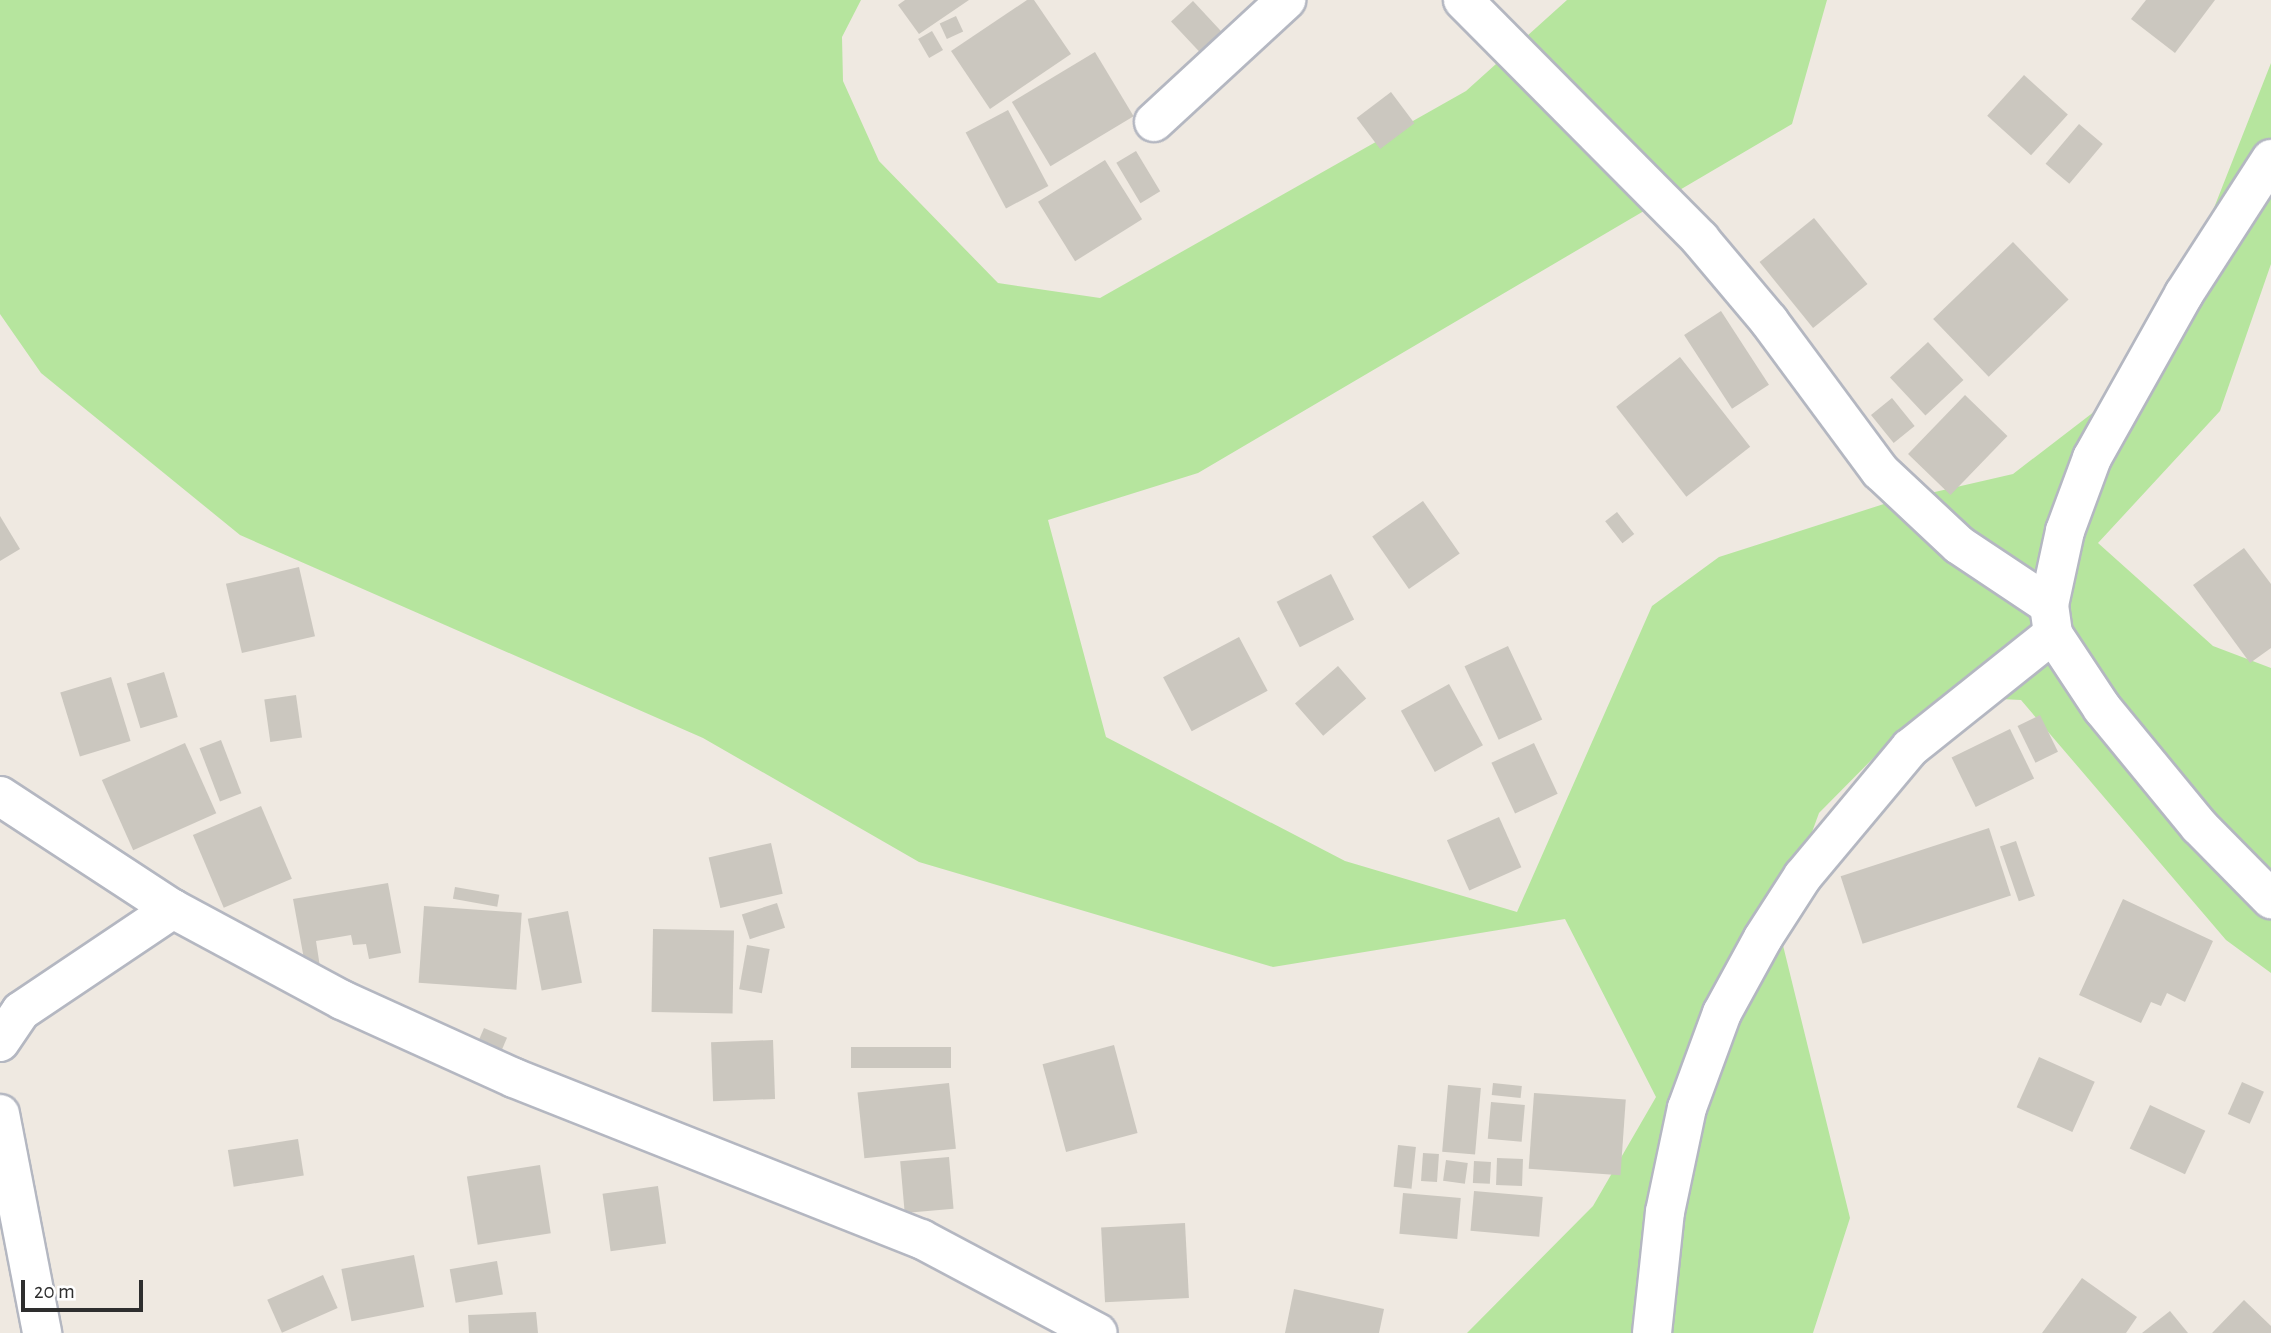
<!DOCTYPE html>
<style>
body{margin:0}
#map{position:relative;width:2271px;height:1333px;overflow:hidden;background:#efe9e1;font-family:"Alegreya Sans",sans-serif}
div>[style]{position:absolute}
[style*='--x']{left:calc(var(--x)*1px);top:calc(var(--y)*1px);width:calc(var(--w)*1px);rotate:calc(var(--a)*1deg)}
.green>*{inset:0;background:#b6e59e}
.building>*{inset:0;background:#cbc7bf;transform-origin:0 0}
.roads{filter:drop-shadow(2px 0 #b4b7c1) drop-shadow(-2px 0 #b4b7c1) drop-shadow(0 2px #b4b7c1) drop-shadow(0 -2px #b4b7c1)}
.street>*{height:38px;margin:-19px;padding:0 19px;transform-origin:19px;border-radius:19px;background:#fff}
.secondary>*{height:38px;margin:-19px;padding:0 19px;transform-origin:19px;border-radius:19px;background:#fff}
span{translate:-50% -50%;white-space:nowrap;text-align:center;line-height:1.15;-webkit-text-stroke:5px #fff;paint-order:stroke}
.scale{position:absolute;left:21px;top:1280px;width:122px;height:32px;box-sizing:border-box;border:4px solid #2e2e2e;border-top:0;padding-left:9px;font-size:21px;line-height:24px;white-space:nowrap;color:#2e2e2e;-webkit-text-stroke:5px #fff;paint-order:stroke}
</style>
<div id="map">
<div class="green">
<i style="clip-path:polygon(0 0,861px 0,842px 37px,843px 81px,879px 161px,998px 283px,1100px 298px,1466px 91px,1567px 0,1827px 0,1792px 124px,1198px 473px,1048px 520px,1106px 737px,1345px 861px,1517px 912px,1652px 606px,1719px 557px,1887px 503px,2013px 474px,2151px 368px,2271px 63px,2271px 264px,2220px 411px,2098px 543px,2213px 646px,2271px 668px,2271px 973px,2226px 940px,2021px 700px,1960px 697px,1905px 726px,1819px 813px,1778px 925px,1850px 1218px,1813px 1333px,1467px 1333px,1593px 1206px,1656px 1097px,1565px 919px,1273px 967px,919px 862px,703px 738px,240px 535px,41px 373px,0 314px)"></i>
</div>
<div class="building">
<i style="clip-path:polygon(905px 0,969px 0,919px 34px,898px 5px)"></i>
<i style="clip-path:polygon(1027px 0,1034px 0,1071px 54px,990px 109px,951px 51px)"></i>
<i style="clip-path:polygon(2146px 0,2215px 0,2175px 53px,2131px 19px)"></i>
<i style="left:1193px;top:1px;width:45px;height:30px;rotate:47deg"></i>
<i style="left:956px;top:16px;width:17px;height:18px;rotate:65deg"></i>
<i style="left:932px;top:31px;width:22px;height:16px;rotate:60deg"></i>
<i style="left:1095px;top:52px;width:75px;height:97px;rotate:59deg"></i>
<i style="left:2024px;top:75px;width:59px;height:55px;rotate:42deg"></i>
<i style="left:1391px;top:92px;width:39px;height:43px;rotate:53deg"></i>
<i style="left:1008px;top:110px;width:86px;height:48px;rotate:62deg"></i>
<i style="left:2079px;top:124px;width:31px;height:52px;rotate:40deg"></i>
<i style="left:1136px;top:151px;width:47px;height:23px;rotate:59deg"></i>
<i style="left:1105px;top:160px;width:70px;height:79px;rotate:58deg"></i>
<i style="left:1814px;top:218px;width:85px;height:70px;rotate:51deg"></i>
<i style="left:2013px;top:242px;width:80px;height:111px;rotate:46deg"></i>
<i style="left:1721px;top:311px;width:88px;height:44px;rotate:57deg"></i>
<i style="left:1928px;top:342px;width:52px;height:52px;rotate:47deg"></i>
<i style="left:1680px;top:357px;width:114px;height:81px;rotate:52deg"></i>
<i style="left:1965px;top:395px;width:59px;height:82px;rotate:44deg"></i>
<i style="left:1892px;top:398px;width:36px;height:27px;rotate:51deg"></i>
<i style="left:1423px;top:501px;width:64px;height:62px;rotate:55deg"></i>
<i style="left:1617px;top:512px;width:28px;height:15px;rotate:52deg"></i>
<i style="clip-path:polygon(0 516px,20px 549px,0 561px)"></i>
<i style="clip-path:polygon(2244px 548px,2271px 584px,2271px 648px,2250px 663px,2193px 585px)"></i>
<i style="left:299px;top:567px;width:71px;height:75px;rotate:77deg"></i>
<i style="left:1331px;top:574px;width:51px;height:61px;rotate:63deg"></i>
<i style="left:1239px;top:637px;width:61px;height:86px;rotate:62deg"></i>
<i style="left:1508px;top:646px;width:81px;height:48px;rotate:65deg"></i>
<i style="left:1338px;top:666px;width:43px;height:57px;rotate:49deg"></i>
<i style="left:164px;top:672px;width:47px;height:39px;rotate:73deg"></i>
<i style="left:111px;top:677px;width:67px;height:53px;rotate:73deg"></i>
<i style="left:1449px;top:684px;width:70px;height:55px;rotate:61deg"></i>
<i style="left:296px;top:695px;width:43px;height:32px;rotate:82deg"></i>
<i style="left:2040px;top:715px;width:41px;height:25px;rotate:64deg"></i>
<i style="left:2010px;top:729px;width:55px;height:65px;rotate:64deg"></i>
<i style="left:221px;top:740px;width:57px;height:23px;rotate:69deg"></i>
<i style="left:185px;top:743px;width:77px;height:91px;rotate:66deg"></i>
<i style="left:1534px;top:743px;width:56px;height:47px;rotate:65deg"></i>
<i style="left:261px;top:806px;width:79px;height:74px;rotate:67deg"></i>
<i style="left:1499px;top:817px;width:55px;height:57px;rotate:66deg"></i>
<i style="left:1989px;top:828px;width:71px;height:156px;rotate:72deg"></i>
<i style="left:2016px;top:841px;width:58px;height:17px;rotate:71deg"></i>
<i style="left:771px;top:843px;width:52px;height:64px;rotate:77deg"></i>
<i style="clip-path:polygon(388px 883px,401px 953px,369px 959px,366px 944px,353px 945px,351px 935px,316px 941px,320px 967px,306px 970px,293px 899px)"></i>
<i style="left:455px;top:887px;width:45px;height:12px;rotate:10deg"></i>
<i style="clip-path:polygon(2123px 899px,2213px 941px,2185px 1002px,2167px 993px,2161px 1006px,2151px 1002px,2141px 1023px,2079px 995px)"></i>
<i style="left:777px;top:903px;width:26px;height:37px;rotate:72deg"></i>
<i style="left:424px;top:906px;width:98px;height:77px;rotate:4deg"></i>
<i style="left:568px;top:911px;width:73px;height:41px;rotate:79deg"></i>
<i style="left:653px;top:929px;width:81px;height:83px;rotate:1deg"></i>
<i style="left:747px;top:945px;width:23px;height:45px;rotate:10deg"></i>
<i style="left:484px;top:1028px;width:25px;height:18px;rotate:23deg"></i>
<i style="left:773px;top:1040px;width:59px;height:62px;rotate:88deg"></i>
<i style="left:1114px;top:1045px;width:91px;height:74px;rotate:75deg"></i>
<i style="left:951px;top:1047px;width:21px;height:100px;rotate:90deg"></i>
<i style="left:2039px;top:1057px;width:61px;height:55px;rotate:24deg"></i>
<i style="left:2242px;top:1082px;width:24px;height:35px;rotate:24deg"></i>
<i style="left:949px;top:1083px;width:66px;height:92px;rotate:84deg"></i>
<i style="left:1493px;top:1083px;width:29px;height:12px;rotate:6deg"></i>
<i style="left:1448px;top:1085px;width:33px;height:67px;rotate:5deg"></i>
<i style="left:1534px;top:1093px;width:92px;height:76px;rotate:4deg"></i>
<i style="left:1491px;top:1102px;width:34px;height:37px;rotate:5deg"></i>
<i style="left:2150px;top:1105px;width:61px;height:48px;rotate:25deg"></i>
<i style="left:298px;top:1139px;width:37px;height:71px;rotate:81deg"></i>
<i style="left:1398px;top:1145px;width:18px;height:42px;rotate:6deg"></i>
<i style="left:1423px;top:1153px;width:16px;height:28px;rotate:4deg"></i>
<i style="left:949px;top:1157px;width:52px;height:49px;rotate:85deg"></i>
<i style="left:1497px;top:1158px;width:26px;height:27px;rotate:2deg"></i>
<i style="left:1446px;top:1160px;width:22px;height:21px;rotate:8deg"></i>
<i style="left:1474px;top:1161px;width:17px;height:22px;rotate:3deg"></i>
<i style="left:540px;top:1165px;width:69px;height:74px;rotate:81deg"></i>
<i style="left:658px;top:1186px;width:58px;height:56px;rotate:82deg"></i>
<i style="left:1474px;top:1191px;width:69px;height:40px;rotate:5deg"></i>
<i style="left:1403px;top:1193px;width:58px;height:41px;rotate:5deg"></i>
<i style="left:1185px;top:1223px;width:75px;height:84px;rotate:87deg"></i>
<i style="left:414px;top:1255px;width:53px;height:74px;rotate:79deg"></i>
<i style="left:497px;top:1261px;width:34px;height:48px;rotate:80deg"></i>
<i style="left:323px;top:1275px;width:36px;height:61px;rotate:66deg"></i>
<i style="clip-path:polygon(2082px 1278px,2137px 1317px,2126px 1333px,2042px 1333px)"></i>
<i style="clip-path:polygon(1294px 1289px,1384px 1309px,1379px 1333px,1285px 1333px)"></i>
<i style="clip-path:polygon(2244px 1300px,2271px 1326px,2271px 1333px,2212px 1333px)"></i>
<i style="clip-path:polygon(2170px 1311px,2188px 1333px,2142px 1333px)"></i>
<i style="clip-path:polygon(536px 1312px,538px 1333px,469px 1333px,468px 1315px)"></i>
</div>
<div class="roads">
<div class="street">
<i style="--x:1463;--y:0;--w:337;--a:45.2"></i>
<i style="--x:1700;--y:239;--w:107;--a:49.9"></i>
<i style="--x:1769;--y:321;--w:187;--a:53.5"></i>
<i style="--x:1880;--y:471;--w:108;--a:43.1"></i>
<i style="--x:1959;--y:545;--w:108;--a:33.7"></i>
<i style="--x:1154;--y:122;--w:180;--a:-42.7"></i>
<i style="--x:0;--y:1042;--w:37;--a:-56"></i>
<i style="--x:21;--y:1011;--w:183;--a:-33.9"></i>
<i style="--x:0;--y:1114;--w:223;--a:79.1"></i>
</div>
<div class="secondary">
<i style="--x:2271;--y:159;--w:161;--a:122.8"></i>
<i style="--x:2184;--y:294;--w:188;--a:119.3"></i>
<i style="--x:2092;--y:458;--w:78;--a:110.3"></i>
<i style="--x:2065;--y:531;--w:76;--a:102.2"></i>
<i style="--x:2049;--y:605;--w:29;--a:82"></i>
<i style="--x:2053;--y:634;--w:89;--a:56.5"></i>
<i style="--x:2102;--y:708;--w:153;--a:50.6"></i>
<i style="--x:2199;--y:826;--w:103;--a:45.4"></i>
<i style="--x:0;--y:796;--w:207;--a:33.2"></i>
<i style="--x:173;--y:909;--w:192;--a:28.3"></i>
<i style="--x:342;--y:1000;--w:189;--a:24.4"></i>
<i style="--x:514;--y:1078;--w:438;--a:21.6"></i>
<i style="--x:921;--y:1239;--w:200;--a:28"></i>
<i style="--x:1652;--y:1333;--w:122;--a:-83.9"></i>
<i style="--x:1665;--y:1212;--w:106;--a:-78.1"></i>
<i style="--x:1687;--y:1108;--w:101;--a:-69.8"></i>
<i style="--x:1722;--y:1013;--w:85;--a:-61.3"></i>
<i style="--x:1763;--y:938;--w:74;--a:-57.2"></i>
<i style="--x:1803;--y:876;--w:167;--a:-50.1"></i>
<i style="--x:1910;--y:748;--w:183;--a:-38.6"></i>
</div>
</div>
<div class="scale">20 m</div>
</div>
